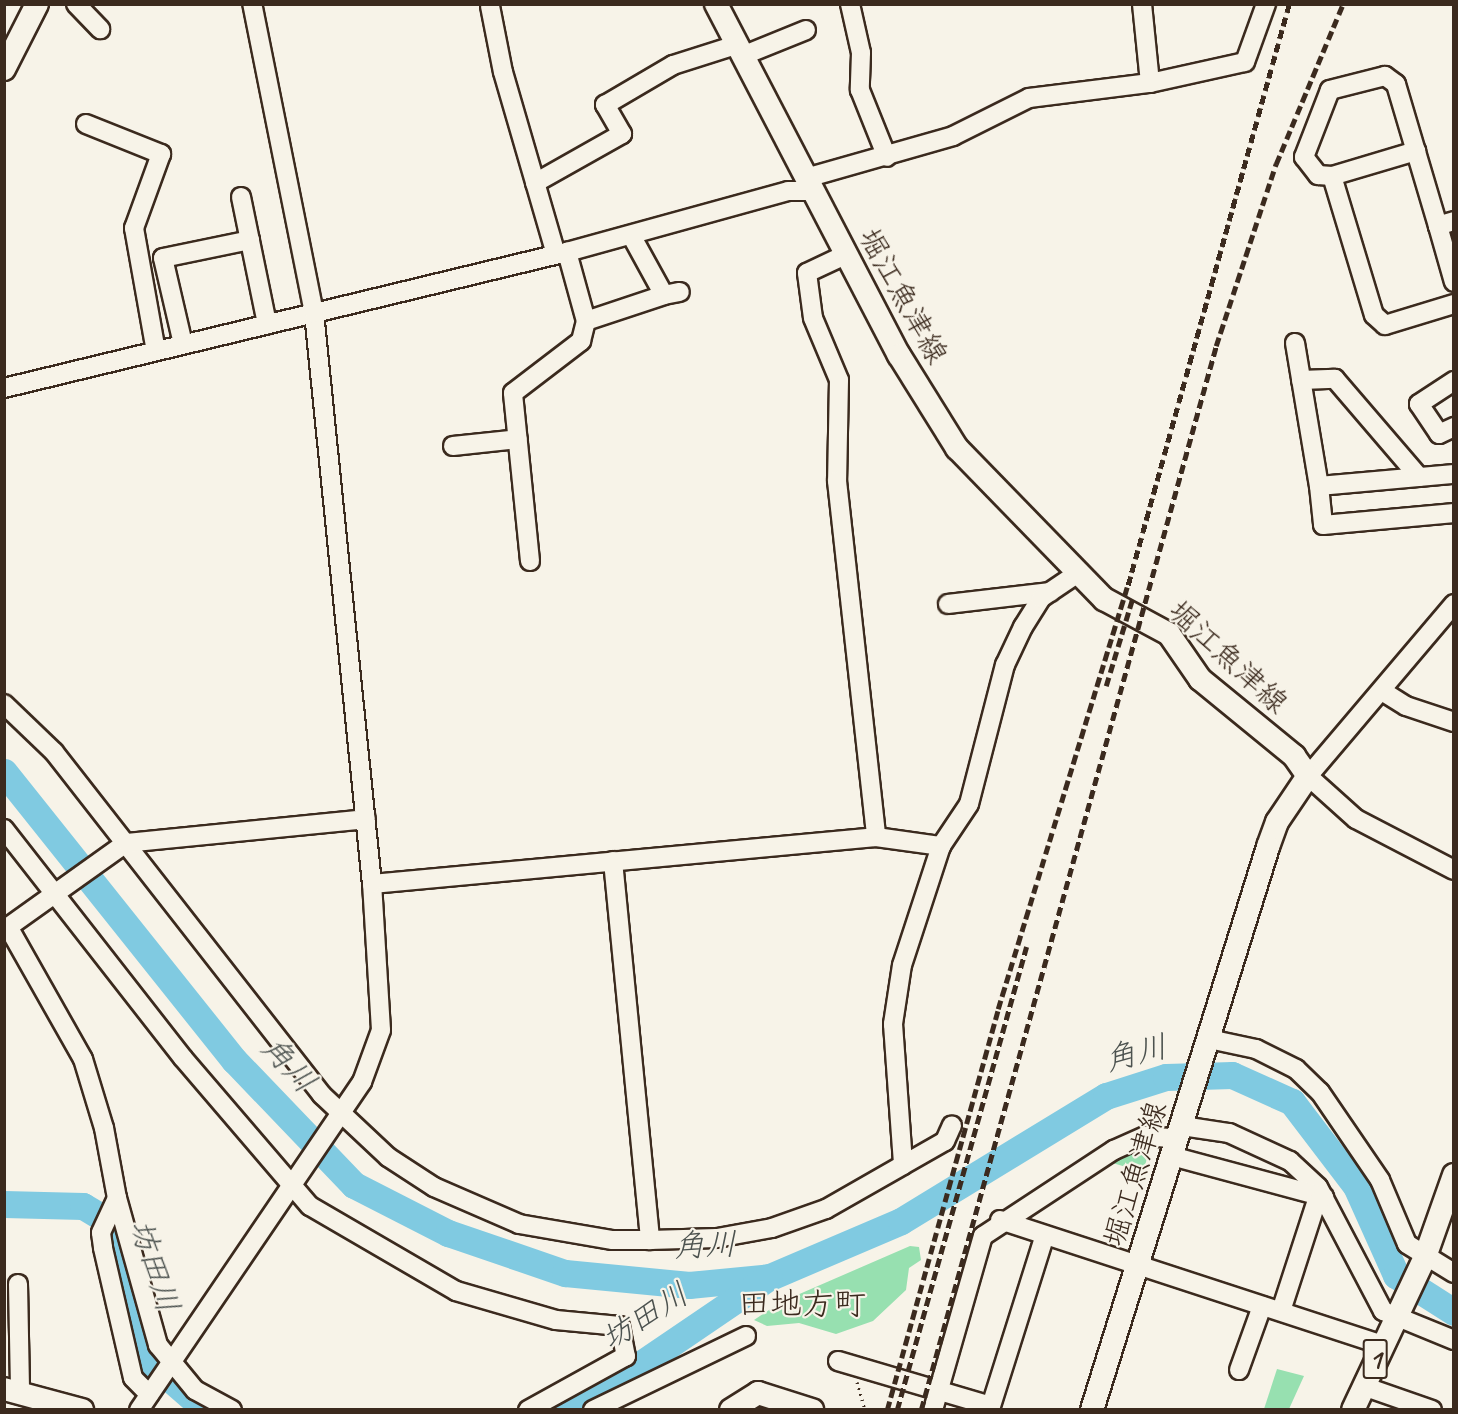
<!DOCTYPE html>
<meta charset="utf-8">
<style>
body{margin:0}
#map{position:relative;width:1458px;height:1414px;overflow:hidden;background:#f7f3e8;font-family:Caveat,"Klee One",sans-serif}
div>[style]{position:absolute}
[style*='--x']{left:calc(var(--x)*1px);top:calc(var(--y)*1px);width:calc(var(--w)*1px);rotate:calc(var(--a)*1deg)}
.green>*{inset:0;background:#97e0b0}
.river>*{height:27px;margin:-13.5px;padding:0 13.5px;transform-origin:13.5px;border-radius:13.5px;background:#80cae1}
.path>*{height:3px;margin-top:-1.5px;transform-origin:0;background:repeating-linear-gradient(90deg,#3b2a1e 0 1.5px,transparent 0 6px)}
.roads{filter:drop-shadow(2px 0 #3b2a1e) drop-shadow(-2px 0 #3b2a1e) drop-shadow(0 2px #3b2a1e) drop-shadow(0 -2px #3b2a1e)}
.minor>*{height:18px;margin:-9px;padding:0 9px;transform-origin:9px;border-radius:9px;background:#f7f3e8}
.major>*{height:22px;margin:-11px;padding:0 11px;transform-origin:11px;border-radius:11px;background:#f7f3e8}
.rail>*{height:4.5px;margin-top:-2.25px;transform-origin:0;background:repeating-linear-gradient(90deg,#3b2a1e 0 9px,transparent 0 13.5px)}
span{translate:-50% -50%;white-space:nowrap;text-align:center;line-height:1.15;-webkit-text-stroke:4.5px #f7f3e8;paint-order:stroke}
.shield-label span{padding:2px 4px;background:#f7f3e8;border:2px solid;border-radius:4px;-webkit-text-stroke-width:0}
.shield-label{font-size:28px;color:#3b2a1e;font-weight:700}
.street-label{font-size:30px;color:#3b2a1e}
.water-label{font-size:32px;color:#4c524f;font-style:italic}
.neighbourhood-label{font-size:32px;color:#3b2a1e}
.frame{position:absolute;inset:0;border:6px solid #3b2a1e;pointer-events:none}
</style>
<div id="map">
<div class="green">
<i style="clip-path:polygon(1154px 1135px,1143px 1172px,1099px 1159px)"></i>
<i style="clip-path:polygon(910px 1246px,919px 1247px,921px 1260px,909px 1268px,906px 1290px,873px 1321px,836px 1334px,799px 1323px,767px 1326px,754px 1320px,781px 1302px)"></i>
<i style="clip-path:polygon(1277px 1369px,1304px 1376px,1289px 1409px,1264px 1409px)"></i>
</div>
<div class="river">
<i style="--x:4;--y:772;--w:369;--a:51.4"></i>
<i style="--x:234;--y:1060;--w:173;--a:46.2"></i>
<i style="--x:354;--y:1185;--w:106;--a:27.1"></i>
<i style="--x:448;--y:1233;--w:124;--a:18.9"></i>
<i style="--x:565;--y:1273;--w:125;--a:5.5"></i>
<i style="--x:689;--y:1285;--w:81;--a:-5.6"></i>
<i style="--x:770;--y:1277;--w:142;--a:-23.1"></i>
<i style="--x:901;--y:1221;--w:240;--a:-31.4"></i>
<i style="--x:1106;--y:1096;--w:63;--a:-17.6"></i>
<i style="--x:1166;--y:1077;--w:66;--a:-1.7"></i>
<i style="--x:1232;--y:1075;--w:66;--a:24.2"></i>
<i style="--x:1292;--y:1102;--w:106;--a:52.7"></i>
<i style="--x:1356;--y:1186;--w:98;--a:65.8"></i>
<i style="--x:1396;--y:1275;--w:69;--a:32.5"></i>
<i style="--x:4;--y:1204;--w:79;--a:1.5"></i>
<i style="--x:83;--y:1206;--w:29;--a:31"></i>
<i style="--x:108;--y:1221;--w:147;--a:73"></i>
<i style="--x:151;--y:1362;--w:73;--a:41.1"></i>
<i style="--x:552;--y:1410;--w:97;--a:-27.1"></i>
<i style="--x:638;--y:1366;--w:158;--a:-34.2"></i>
</div>
<div class="path">
<i style="--x:857;--y:1382;--w:29;--a:74"></i>
</div>
<div class="roads">
<div class="minor">
<i style="--x:76;--y:4;--w:35;--a:46"></i>
<i style="--x:850;--y:4;--w:50;--a:77.3"></i>
<i style="--x:861;--y:53;--w:37;--a:92"></i>
<i style="--x:860;--y:90;--w:72;--a:68.1"></i>
<i style="--x:1142;--y:4;--w:79;--a:84.2"></i>
<i style="--x:490;--y:6;--w:67;--a:78.9"></i>
<i style="--x:503;--y:72;--w:190;--a:73.8"></i>
<i style="--x:742;--y:56;--w:69;--a:-22.1"></i>
<i style="--x:86;--y:124;--w:81;--a:21.8"></i>
<i style="--x:161;--y:154;--w:79;--a:110"></i>
<i style="--x:134;--y:228;--w:125;--a:79.9"></i>
<i style="--x:1332;--y:176;--w:88;--a:-16.6"></i>
<i style="--x:806;--y:178;--w:153;--a:-15.9"></i>
<i style="--x:953;--y:136;--w:85;--a:-26.6"></i>
<i style="--x:1029;--y:98;--w:122;--a:-7.1"></i>
<i style="--x:1150;--y:83;--w:97;--a:-12.5"></i>
<i style="--x:1245;--y:62;--w:62;--a:-70.1"></i>
<i style="--x:535;--y:183;--w:100;--a:-29.4"></i>
<i style="--x:622;--y:134;--w:34;--a:-120"></i>
<i style="--x:605;--y:105;--w:79;--a:-30.5"></i>
<i style="--x:673;--y:65;--w:66;--a:-17.6"></i>
<i style="--x:241;--y:197;--w:130;--a:78.4"></i>
<i style="--x:1454;--y:221;--w:17;--a:163"></i>
<i style="--x:1438;--y:226;--w:58;--a:74.1"></i>
<i style="--x:1438;--y:226;--w:148;--a:-106.5"></i>
<i style="--x:1396;--y:84;--w:14;--a:-144"></i>
<i style="--x:1385;--y:76;--w:57;--a:165.7"></i>
<i style="--x:1330;--y:90;--w:72;--a:111.2"></i>
<i style="--x:1304;--y:157;--w:23;--a:52"></i>
<i style="--x:1318;--y:175;--w:14;--a:4"></i>
<i style="--x:1332;--y:176;--w:145;--a:73.2"></i>
<i style="--x:1374;--y:315;--w:15;--a:42"></i>
<i style="--x:1385;--y:325;--w:72;--a:-16.9"></i>
<i style="--x:631;--y:235;--w:68;--a:61.2"></i>
<i style="--x:664;--y:295;--w:16;--a:-11"></i>
<i style="--x:845;--y:255;--w:42;--a:154.7"></i>
<i style="--x:807;--y:273;--w:45;--a:82.4"></i>
<i style="--x:813;--y:318;--w:67;--a:67.2"></i>
<i style="--x:839;--y:380;--w:101;--a:91.1"></i>
<i style="--x:837;--y:481;--w:358;--a:83.7"></i>
<i style="--x:586;--y:321;--w:82;--a:-18.4"></i>
<i style="--x:1295;--y:343;--w:145;--a:80.5"></i>
<i style="--x:1319;--y:486;--w:136;--a:-5.1"></i>
<i style="--x:183;--y:344;--w:88;--a:-103.1"></i>
<i style="--x:163;--y:258;--w:89;--a:-11.7"></i>
<i style="--x:1301;--y:380;--w:34;--a:-2"></i>
<i style="--x:1335;--y:379;--w:129;--a:49.4"></i>
<i style="--x:1454;--y:381;--w:42;--a:146.7"></i>
<i style="--x:1419;--y:404;--w:36;--a:56"></i>
<i style="--x:1439;--y:434;--w:17;--a:-25"></i>
<i style="--x:4;--y:388;--w:579;--a:-13.58"></i>
<i style="--x:567;--y:252;--w:229;--a:-15.4"></i>
<i style="--x:788;--y:191;--w:25;--a:0"></i>
<i style="--x:453;--y:446;--w:65;--a:-6.1"></i>
<i style="--x:1319;--y:486;--w:39;--a:84"></i>
<i style="--x:1323;--y:525;--w:132;--a:-5.2"></i>
<i style="--x:530;--y:561;--w:169;--a:-95.8"></i>
<i style="--x:513;--y:393;--w:86;--a:-37.4"></i>
<i style="--x:581;--y:341;--w:21;--a:-76"></i>
<i style="--x:586;--y:321;--w:72;--a:-105.4"></i>
<i style="--x:948;--y:604;--w:103;--a:-6.7"></i>
<i style="--x:1454;--y:604;--w:226;--a:130.3"></i>
<i style="--x:1308;--y:776;--w:64;--a:41.9"></i>
<i style="--x:1356;--y:819;--w:110;--a:27.5"></i>
<i style="--x:1382;--y:691;--w:28;--a:32"></i>
<i style="--x:1406;--y:706;--w:51;--a:18.4"></i>
<i style="--x:4;--y:704;--w:69;--a:43.8"></i>
<i style="--x:54;--y:752;--w:435;--a:52"></i>
<i style="--x:322;--y:1095;--w:91;--a:43.2"></i>
<i style="--x:388;--y:1157;--w:55;--a:33.1"></i>
<i style="--x:434;--y:1187;--w:93;--a:23.5"></i>
<i style="--x:519;--y:1224;--w:95;--a:9.7"></i>
<i style="--x:613;--y:1240;--w:37;--a:0"></i>
<i style="--x:4;--y:829;--w:291;--a:52"></i>
<i style="--x:183;--y:1058;--w:195;--a:49.4"></i>
<i style="--x:310;--y:1206;--w:169;--a:30.2"></i>
<i style="--x:456;--y:1291;--w:104;--a:16.2"></i>
<i style="--x:556;--y:1320;--w:64;--a:5.4"></i>
<i style="--x:620;--y:1326;--w:31;--a:79"></i>
<i style="--x:626;--y:1356;--w:112;--a:151.1"></i>
<i style="--x:941;--y:846;--w:125;--a:108.1"></i>
<i style="--x:902;--y:965;--w:60;--a:98.7"></i>
<i style="--x:893;--y:1024;--w:141;--a:85.9"></i>
<i style="--x:903;--y:1165;--w:48;--a:-29.7"></i>
<i style="--x:945;--y:1141;--w:17;--a:-66"></i>
<i style="--x:613;--y:861;--w:381;--a:84.4"></i>
<i style="--x:650;--y:1240;--w:67;--a:-1.7"></i>
<i style="--x:717;--y:1238;--w:56;--a:-10.3"></i>
<i style="--x:772;--y:1228;--w:57;--a:-19.4"></i>
<i style="--x:826;--y:1209;--w:89;--a:-29.7"></i>
<i style="--x:372;--y:884;--w:506;--a:-5.33"></i>
<i style="--x:876;--y:837;--w:66;--a:7.9"></i>
<i style="--x:941;--y:846;--w:50;--a:-56.3"></i>
<i style="--x:969;--y:804;--w:144;--a:-75.5"></i>
<i style="--x:1005;--y:665;--w:42;--a:-64.7"></i>
<i style="--x:1023;--y:627;--w:34;--a:-58"></i>
<i style="--x:1041;--y:598;--w:45;--a:-34"></i>
<i style="--x:4;--y:930;--w:150;--a:-35.5"></i>
<i style="--x:126;--y:843;--w:241;--a:-5.7"></i>
<i style="--x:10;--y:930;--w:148;--a:60.5"></i>
<i style="--x:83;--y:1059;--w:72;--a:73.1"></i>
<i style="--x:104;--y:1128;--w:71;--a:79.5"></i>
<i style="--x:117;--y:1198;--w:38;--a:115"></i>
<i style="--x:101;--y:1233;--w:15;--a:82"></i>
<i style="--x:103;--y:1248;--w:133;--a:77"></i>
<i style="--x:133;--y:1378;--w:23;--a:45"></i>
<i style="--x:1209;--y:1039;--w:48;--a:12"></i>
<i style="--x:1256;--y:1049;--w:45;--a:26.6"></i>
<i style="--x:1296;--y:1069;--w:33;--a:44"></i>
<i style="--x:1320;--y:1092;--w:107;--a:55.7"></i>
<i style="--x:1380;--y:1180;--w:69;--a:67.1"></i>
<i style="--x:1407;--y:1244;--w:55;--a:31.7"></i>
<i style="--x:1182;--y:1126;--w:48;--a:8.5"></i>
<i style="--x:1229;--y:1133;--w:67;--a:24.7"></i>
<i style="--x:1290;--y:1161;--w:38;--a:43"></i>
<i style="--x:1318;--y:1187;--w:140;--a:62.3"></i>
<i style="--x:1383;--y:1311;--w:77;--a:22.2"></i>
<i style="--x:1175;--y:1157;--w:154;--a:15"></i>
<i style="--x:117;--y:1198;--w:153;--a:74.4"></i>
<i style="--x:158;--y:1345;--w:58;--a:50.6"></i>
<i style="--x:195;--y:1390;--w:42;--a:28.4"></i>
<i style="--x:1000;--y:1220;--w:402;--a:18.1"></i>
<i style="--x:18;--y:1284;--w:109;--a:88.9"></i>
<i style="--x:1281;--y:1311;--w:114;--a:-72"></i>
<i style="--x:1316;--y:1203;--w:10;--a:-37"></i>
<i style="--x:838;--y:1361;--w:159;--a:16.4"></i>
<i style="--x:991;--y:1406;--w:179;--a:-72.5"></i>
<i style="--x:1239;--y:1370;--w:68;--a:-70.2"></i>
<i style="--x:1363;--y:1386;--w:73;--a:19.2"></i>
<i style="--x:139;--y:1410;--w:397;--a:-55.8"></i>
<i style="--x:362;--y:1082;--w:55;--a:-69.9"></i>
<i style="--x:381;--y:1030;--w:146;--a:-93.5"></i>
<i style="--x:372;--y:884;--w:574;--a:-95.8"></i>
<i style="--x:314;--y:313;--w:315;--a:-101.3"></i>
<i style="--x:593;--y:1410;--w:170;--a:-25.8"></i>
<i style="--x:933;--y:1410;--w:181;--a:-74"></i>
<i style="--x:983;--y:1236;--w:157;--a:-33.3"></i>
<i style="--x:1114;--y:1150;--w:35;--a:-24"></i>
<i style="--x:1146;--y:1136;--w:32;--a:5"></i>
</div>
<div class="major">
<i style="--x:716;--y:4;--w:396;--a:62.5"></i>
<i style="--x:899;--y:355;--w:110;--a:58.1"></i>
<i style="--x:957;--y:448;--w:211;--a:45.8"></i>
<i style="--x:1104;--y:599;--w:74;--a:28.3"></i>
<i style="--x:1169;--y:634;--w:55;--a:55.4"></i>
<i style="--x:1200;--y:679;--w:122;--a:39.3"></i>
<i style="--x:1294;--y:756;--w:24;--a:55"></i>
<i style="--x:1308;--y:776;--w:55;--a:124"></i>
<i style="--x:1277;--y:822;--w:27;--a:110"></i>
<i style="--x:1268;--y:847;--w:590;--a:107.36"></i>
<i style="--x:4;--y:69;--w:73;--a:-63.1"></i>
<i style="--x:4;--y:1389;--w:81;--a:15.1"></i>
<i style="--x:731;--y:1410;--w:32;--a:-32"></i>
<i style="--x:758;--y:1393;--w:57;--a:17.5"></i>
<i style="--x:1353;--y:1410;--w:169;--a:-64.8"></i>
<i style="--x:1425;--y:1257;--w:87;--a:-70.5"></i>
</div>
</div>
<div class="rail">
<i style="--x:1106;--y:686;--w:90;--a:-73.2"></i>
<i style="--x:887;--y:1410;--w:416;--a:-74.5"></i>
<i style="--x:998;--y:1009;--w:443;--a:-73"></i>
<i style="--x:1128;--y:585;--w:603;--a:-74.51"></i>
<i style="--x:897;--y:1410;--w:481;--a:-74.4"></i>
<i style="--x:921;--y:1410;--w:1104;--a:-74.5"></i>
<i style="--x:1216;--y:346;--w:192;--a:-71.8"></i>
<i style="--x:1276;--y:164;--w:173;--a:-67.3"></i>
</div>
<div class="shield-label">
<span style="left:1375px;top:1359px">1</span>
</div>
<div class="street-label">
<span style="left:903px;top:296px;rotate:61deg">堀江魚津線</span>
<span style="left:1228px;top:657px;rotate:43deg">堀江魚津線</span>
<span style="left:1135px;top:1174px;rotate:-73deg">堀江魚津線</span>
</div>
<div class="water-label">
<span style="left:1136px;top:1054px;rotate:-14deg">角川</span>
<span style="left:288px;top:1065px;rotate:47deg">角川</span>
<span style="left:705px;top:1246px;rotate:-2deg">角川</span>
<span style="left:154px;top:1266px;rotate:72deg">坊田川</span>
<span style="left:645px;top:1317px;rotate:-32deg">坊田川</span>
</div>
<div class="neighbourhood-label">
<span style="left:802px;top:1304px">田地方町</span>
</div>
<div class="frame"></div>
</div>
